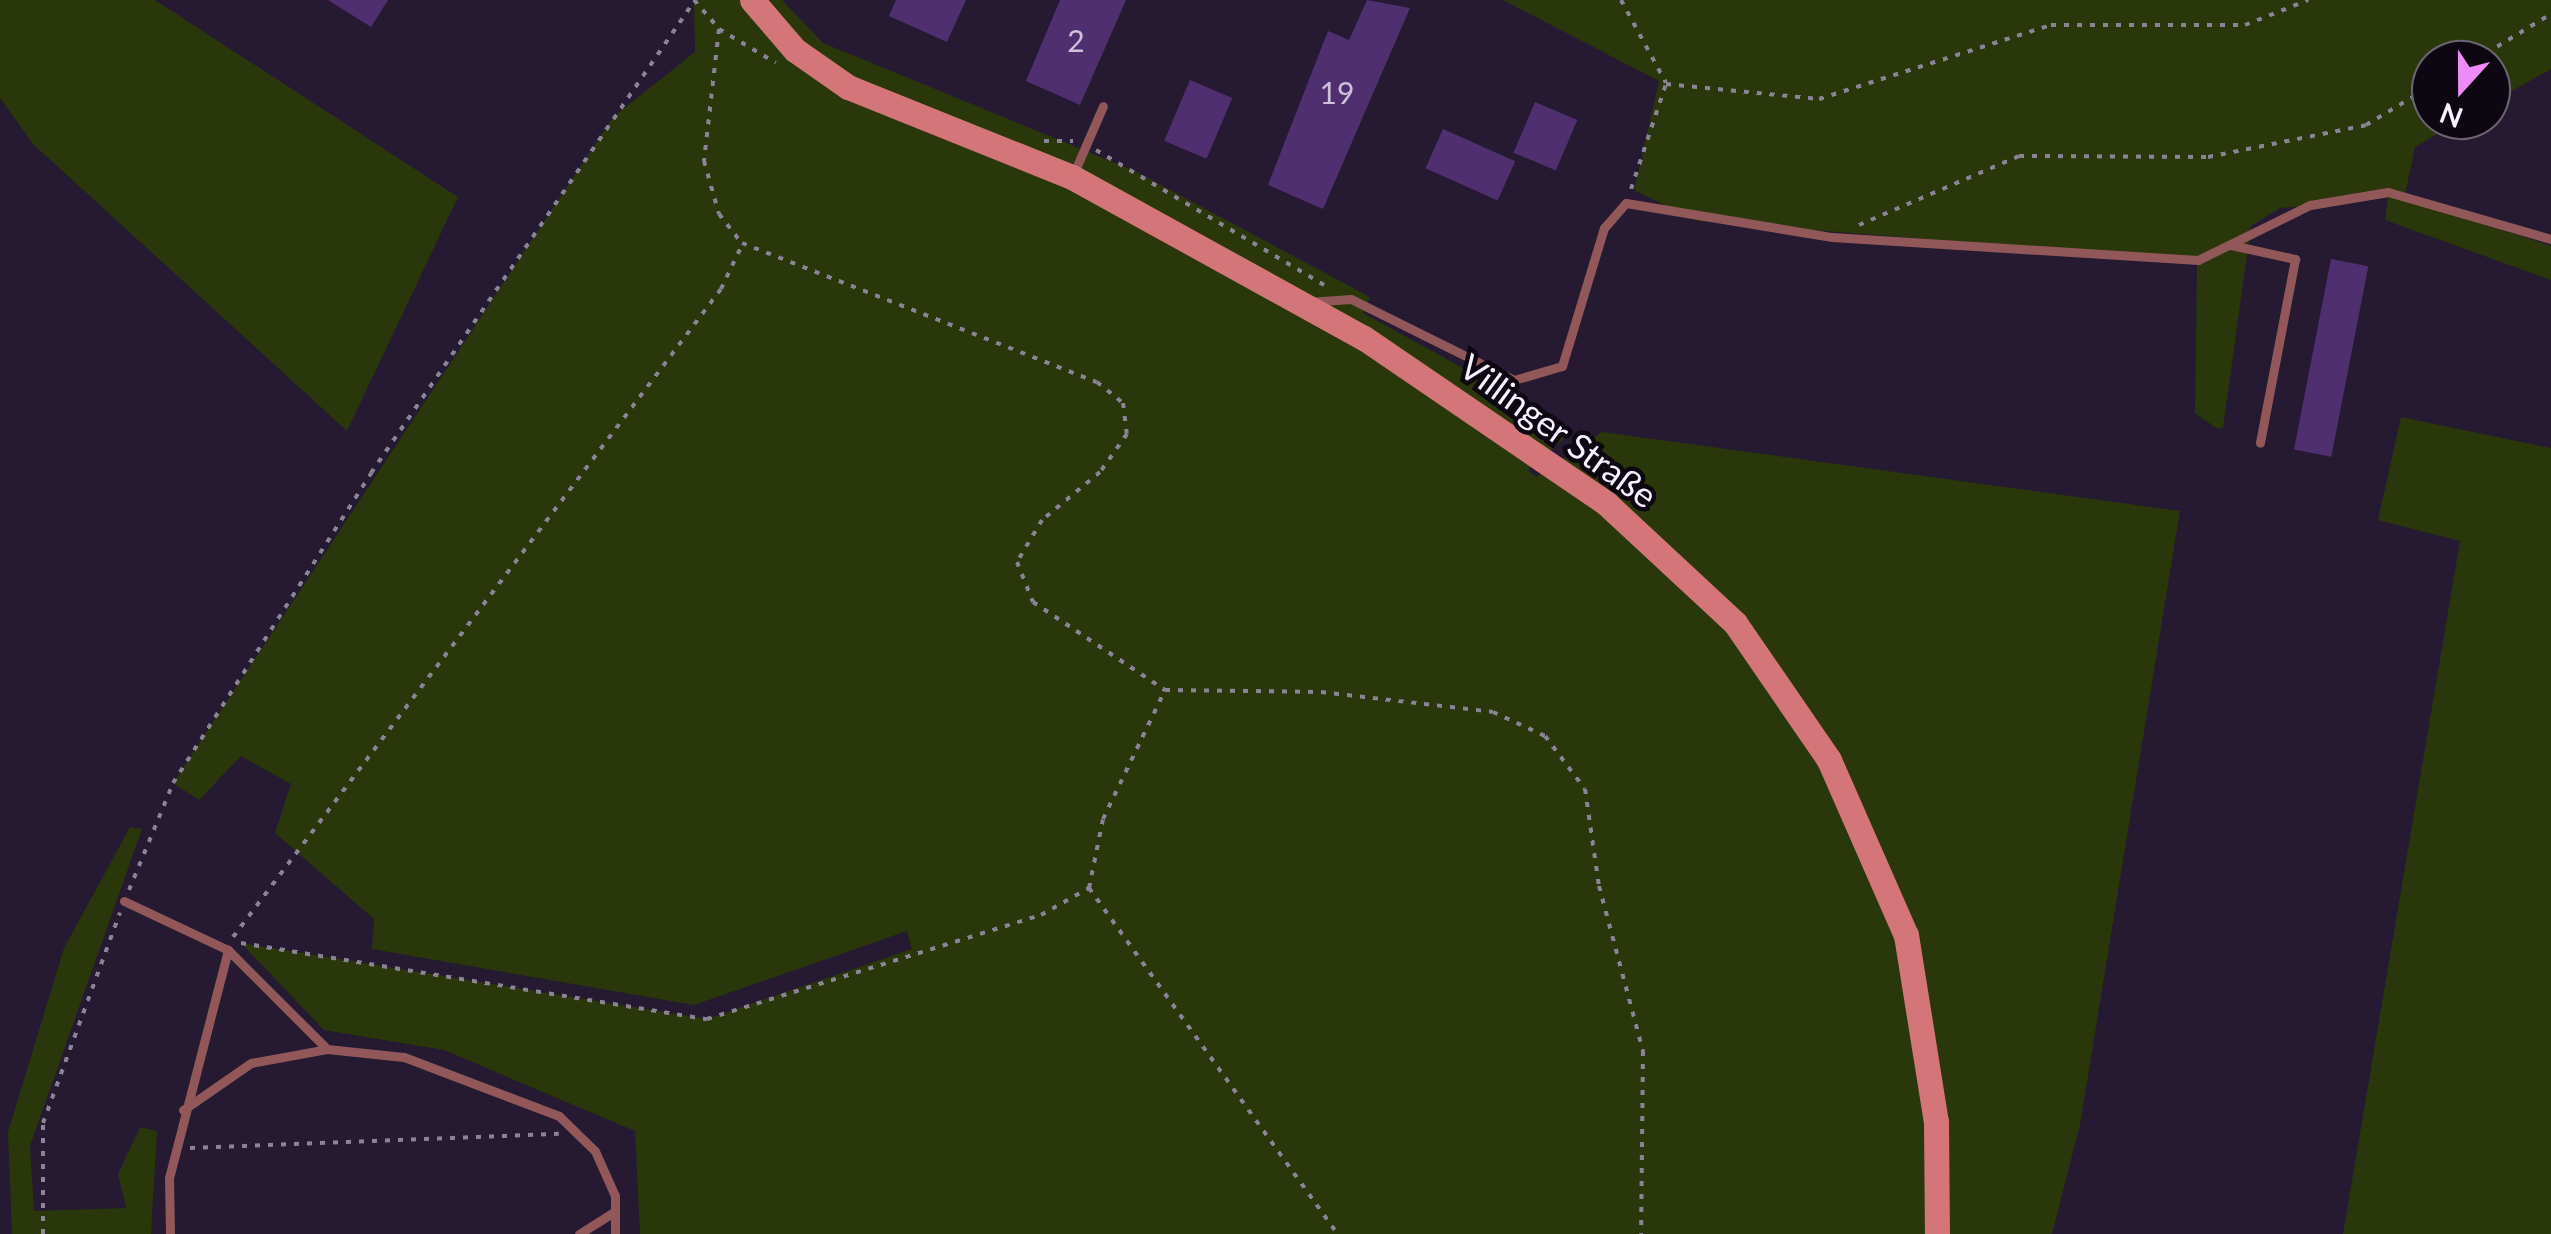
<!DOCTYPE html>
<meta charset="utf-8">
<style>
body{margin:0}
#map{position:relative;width:2551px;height:1234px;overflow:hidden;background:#251a31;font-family:Lato,sans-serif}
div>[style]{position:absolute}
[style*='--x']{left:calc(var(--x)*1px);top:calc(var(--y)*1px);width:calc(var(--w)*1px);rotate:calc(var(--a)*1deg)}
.green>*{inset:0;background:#29370b}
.building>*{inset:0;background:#502f71;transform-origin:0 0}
.path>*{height:4px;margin-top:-2px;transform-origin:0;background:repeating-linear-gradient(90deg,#8c8496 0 5px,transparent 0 13px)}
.lane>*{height:9px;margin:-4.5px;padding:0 4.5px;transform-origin:4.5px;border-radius:4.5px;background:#925859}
.secondary>*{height:25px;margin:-12.5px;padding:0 12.5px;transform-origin:12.5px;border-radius:12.5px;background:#d47679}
span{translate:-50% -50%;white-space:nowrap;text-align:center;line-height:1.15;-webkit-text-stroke:9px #0c0711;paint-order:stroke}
.number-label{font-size:30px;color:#cdc1dc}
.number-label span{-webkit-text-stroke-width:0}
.street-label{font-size:35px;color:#f7f2ff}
.north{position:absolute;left:2411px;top:40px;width:100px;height:100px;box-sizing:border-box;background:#0c0711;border:2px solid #6a6570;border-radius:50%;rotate:201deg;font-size:28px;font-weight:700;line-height:40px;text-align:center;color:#f7f2ff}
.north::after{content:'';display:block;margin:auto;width:35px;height:45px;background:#ee8bf8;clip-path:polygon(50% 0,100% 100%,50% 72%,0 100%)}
</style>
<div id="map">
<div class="green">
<i style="clip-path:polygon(0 0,155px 0,458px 197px,347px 431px,33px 144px,0 98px)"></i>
<i style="clip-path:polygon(694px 0,782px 0,823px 43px,1135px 171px,1370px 297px,1363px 313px,1501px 389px,1565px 438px,1528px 470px,1536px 477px,1602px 432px,2180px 511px,2080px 1125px,2052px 1234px,640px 1234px,635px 1131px,444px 1050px,324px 1030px,241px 943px,707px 1019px,912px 949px,907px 931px,694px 1005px,372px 949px,374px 919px,275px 833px,291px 784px,241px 756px,199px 800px,173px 783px,613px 117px,695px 52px)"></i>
<i style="clip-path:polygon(1503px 0,2551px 0,2551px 69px,2491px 103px,2491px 60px,2431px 60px,2431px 120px,2462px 120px,2415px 147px,2404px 199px,2551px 246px,2551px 280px,2385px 220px,2388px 198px,2280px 208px,2251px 226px,2223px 428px,2216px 428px,2195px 413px,2197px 260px,1697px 221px,1634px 190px,1659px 81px)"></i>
<i style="clip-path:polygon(2401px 417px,2551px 448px,2551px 1234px,2343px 1234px,2460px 541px,2378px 520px)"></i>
<i style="clip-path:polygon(130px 827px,142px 829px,30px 1146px,34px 1211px,126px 1208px,118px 1174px,140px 1127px,157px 1131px,151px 1234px,12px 1234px,8px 1132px,64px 948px)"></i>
</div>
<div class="building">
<i style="clip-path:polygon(328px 0,388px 0,371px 27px)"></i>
<i style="clip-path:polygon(896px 0,966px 0,947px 42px,889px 16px)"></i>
<i style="clip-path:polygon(1060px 0,1126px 0,1080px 105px,1026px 81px)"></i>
<i style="clip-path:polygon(1367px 0,1410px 8px,1323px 209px,1268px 185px,1328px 31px,1349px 40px)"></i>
<i style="left:1190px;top:80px;width:46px;height:66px;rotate:23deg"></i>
<i style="left:1535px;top:102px;width:46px;height:55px;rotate:23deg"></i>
<i style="left:1443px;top:129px;width:79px;height:43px;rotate:24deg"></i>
<i style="left:2331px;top:259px;width:38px;height:194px;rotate:11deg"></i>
</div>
<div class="path">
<i style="--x:694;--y:0;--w:38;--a:49"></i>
<i style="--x:719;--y:29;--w:66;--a:30.8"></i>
<i style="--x:1621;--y:0;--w:94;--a:61.5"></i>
<i style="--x:719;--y:29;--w:133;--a:96.5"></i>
<i style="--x:704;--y:161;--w:55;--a:74.2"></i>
<i style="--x:719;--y:214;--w:37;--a:52"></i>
<i style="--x:742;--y:243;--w:381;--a:21.4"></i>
<i style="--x:1097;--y:382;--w:33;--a:39"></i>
<i style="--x:1123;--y:403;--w:31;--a:83"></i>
<i style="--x:1127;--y:434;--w:47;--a:125.4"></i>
<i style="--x:1100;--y:472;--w:75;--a:140.4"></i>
<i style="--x:1042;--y:520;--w:49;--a:120.8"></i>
<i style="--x:1017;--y:562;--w:43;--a:68.2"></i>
<i style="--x:1033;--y:602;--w:159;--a:33.7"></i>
<i style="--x:1165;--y:690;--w:156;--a:0.7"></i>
<i style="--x:1321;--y:692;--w:173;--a:6.6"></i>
<i style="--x:1493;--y:712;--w:57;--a:24.8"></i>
<i style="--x:1545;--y:736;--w:66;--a:53"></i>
<i style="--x:1585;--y:789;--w:98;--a:81.8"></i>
<i style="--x:1599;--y:886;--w:171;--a:75.1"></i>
<i style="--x:1643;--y:1051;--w:183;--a:90.6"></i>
<i style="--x:2475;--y:60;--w:89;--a:-31.2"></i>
<i style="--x:1044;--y:141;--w:29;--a:0"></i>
<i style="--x:1096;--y:150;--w:269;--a:30.6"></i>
<i style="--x:1631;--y:189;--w:111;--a:-71.6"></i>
<i style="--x:1666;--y:84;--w:154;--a:5.6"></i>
<i style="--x:1819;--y:99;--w:244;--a:-17.7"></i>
<i style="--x:2051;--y:25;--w:194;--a:0"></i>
<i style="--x:2245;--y:25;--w:68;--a:-21.6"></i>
<i style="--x:1859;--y:225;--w:174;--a:-23.3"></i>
<i style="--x:2019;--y:156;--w:189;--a:0.3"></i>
<i style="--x:2208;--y:157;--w:161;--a:-11.4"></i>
<i style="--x:2366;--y:125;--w:76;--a:-31"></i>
<i style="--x:1089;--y:888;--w:70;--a:-78.5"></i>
<i style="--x:1103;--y:819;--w:143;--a:-64.3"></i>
<i style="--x:129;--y:890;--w:116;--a:-67.6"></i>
<i style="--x:173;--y:783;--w:368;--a:-57.4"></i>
<i style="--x:371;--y:473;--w:573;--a:-55.59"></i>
<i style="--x:233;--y:937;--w:811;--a:-53.02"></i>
<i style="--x:721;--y:289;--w:49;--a:-64.5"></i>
<i style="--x:241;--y:943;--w:472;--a:9.3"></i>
<i style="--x:707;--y:1019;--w:350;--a:-17.3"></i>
<i style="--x:1041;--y:915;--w:55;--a:-29.4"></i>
<i style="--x:1089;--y:888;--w:426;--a:54.3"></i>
<i style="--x:190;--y:1148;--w:369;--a:-2.2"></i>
<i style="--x:43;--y:1234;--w:111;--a:-90"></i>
<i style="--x:43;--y:1123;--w:224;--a:-69.9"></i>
</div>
<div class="lane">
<i style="--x:1073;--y:175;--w:75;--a:-66.5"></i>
<i style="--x:2231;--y:245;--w:66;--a:12.3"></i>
<i style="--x:2295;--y:259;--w:187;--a:100.8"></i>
<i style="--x:1308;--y:302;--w:43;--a:-4"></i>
<i style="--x:1351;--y:299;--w:182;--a:26.4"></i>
<i style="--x:1514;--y:380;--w:50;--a:-16.3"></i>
<i style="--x:1562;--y:366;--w:144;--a:-73.1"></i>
<i style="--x:1604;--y:228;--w:33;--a:-49"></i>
<i style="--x:1626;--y:203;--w:209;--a:9.4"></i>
<i style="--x:1832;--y:237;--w:367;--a:3.6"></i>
<i style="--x:2198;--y:260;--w:125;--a:-26.2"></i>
<i style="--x:2310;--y:205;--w:79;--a:-9.5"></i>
<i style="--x:2388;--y:192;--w:170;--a:16.1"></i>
<i style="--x:124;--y:901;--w:115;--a:25.2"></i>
<i style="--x:228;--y:950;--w:140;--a:45"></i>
<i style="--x:327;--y:1049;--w:77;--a:5.9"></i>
<i style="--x:404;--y:1057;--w:166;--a:20.8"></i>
<i style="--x:559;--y:1116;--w:50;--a:44.2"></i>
<i style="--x:595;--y:1151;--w:49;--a:66"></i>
<i style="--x:615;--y:1196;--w:38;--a:90"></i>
<i style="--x:183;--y:1110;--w:83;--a:-34.7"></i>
<i style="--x:251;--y:1063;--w:77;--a:-10.4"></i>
<i style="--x:170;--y:1234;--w:56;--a:-91"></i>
<i style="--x:169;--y:1178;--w:236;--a:-75.5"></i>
<i style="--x:579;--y:1234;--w:41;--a:-32.2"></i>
</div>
<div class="secondary">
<i style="--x:752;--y:0;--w:66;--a:49.3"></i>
<i style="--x:795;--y:50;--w:65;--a:34.9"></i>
<i style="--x:848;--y:87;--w:241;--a:21.9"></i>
<i style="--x:1072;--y:177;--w:333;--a:28.9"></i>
<i style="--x:1364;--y:338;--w:294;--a:34.3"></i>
<i style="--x:1607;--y:504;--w:175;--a:42.9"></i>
<i style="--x:1735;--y:623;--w:166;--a:55.5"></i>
<i style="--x:1829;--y:760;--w:191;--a:66.3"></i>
<i style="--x:1906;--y:935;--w:189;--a:80.9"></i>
<i style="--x:1936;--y:1122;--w:112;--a:89.5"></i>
</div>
<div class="number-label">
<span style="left:1076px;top:40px">2</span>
<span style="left:1337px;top:92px">19</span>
</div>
<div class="street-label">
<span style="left:1559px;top:430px;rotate:36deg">Villinger Straße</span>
</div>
<div class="north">N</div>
</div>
